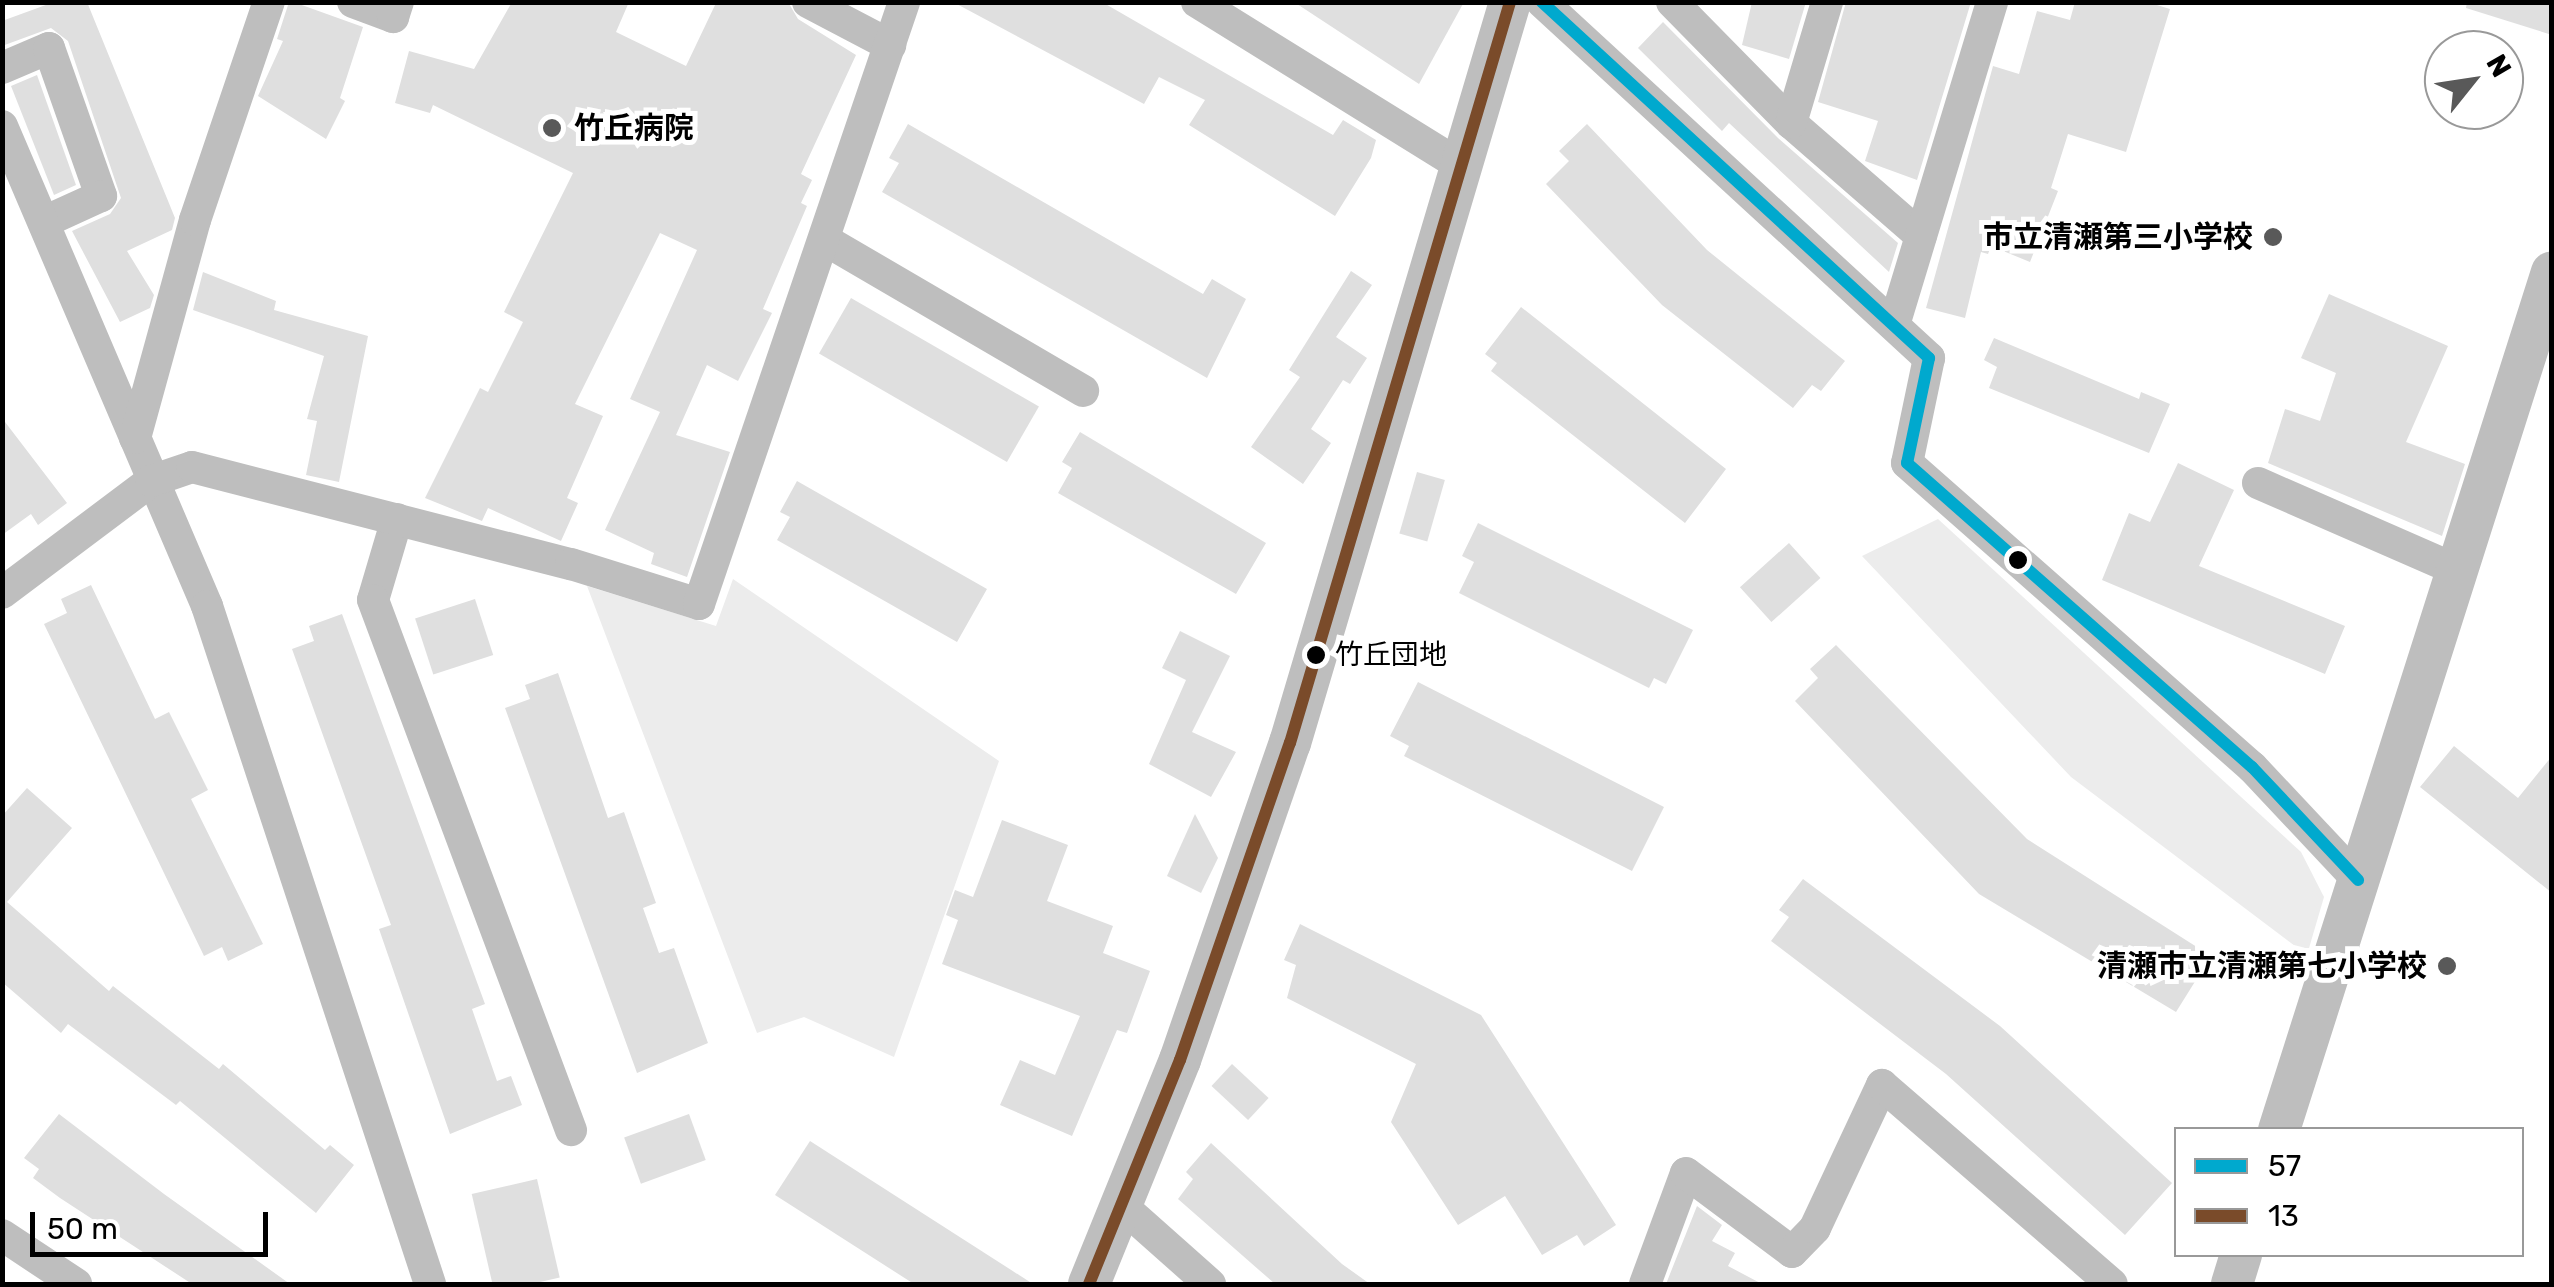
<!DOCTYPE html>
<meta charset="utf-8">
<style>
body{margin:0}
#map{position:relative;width:2554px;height:1287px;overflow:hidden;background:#fff;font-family:Rubik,"Noto Sans JP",sans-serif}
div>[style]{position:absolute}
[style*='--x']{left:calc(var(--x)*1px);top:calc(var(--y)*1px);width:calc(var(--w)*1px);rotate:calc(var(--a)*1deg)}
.green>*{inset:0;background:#ececec}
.building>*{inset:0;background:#dfdfdf;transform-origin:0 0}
.minor>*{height:32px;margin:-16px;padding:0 16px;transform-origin:16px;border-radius:16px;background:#bebebe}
.tertiary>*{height:42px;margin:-21px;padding:0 21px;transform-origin:21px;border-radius:21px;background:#bebebe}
.bus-1>*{height:12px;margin:-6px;padding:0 6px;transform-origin:6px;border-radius:6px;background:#00a9ce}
.bus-2>*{height:12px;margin:-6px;padding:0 6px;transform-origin:6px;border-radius:6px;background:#7a4b2a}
.dots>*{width:28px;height:28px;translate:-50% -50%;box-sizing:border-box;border:5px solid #fff;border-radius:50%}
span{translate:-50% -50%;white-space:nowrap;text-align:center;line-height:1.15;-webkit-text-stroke:10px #fff;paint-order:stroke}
.bus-label{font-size:28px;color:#000}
.left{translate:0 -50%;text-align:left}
.poi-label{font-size:30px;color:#000;font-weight:700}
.right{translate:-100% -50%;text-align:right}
.frame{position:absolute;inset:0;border:5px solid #000;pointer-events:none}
.legend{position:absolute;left:2174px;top:1127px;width:350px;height:130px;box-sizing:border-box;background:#fff;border:2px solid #999;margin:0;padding:12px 18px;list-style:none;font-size:30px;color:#000}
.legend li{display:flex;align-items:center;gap:20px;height:50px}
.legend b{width:50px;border:2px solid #999}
.north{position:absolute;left:2424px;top:30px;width:100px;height:100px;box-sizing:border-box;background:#fff;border:2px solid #999;border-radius:50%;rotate:60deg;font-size:28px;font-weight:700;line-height:40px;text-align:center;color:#000}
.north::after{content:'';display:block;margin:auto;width:35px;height:45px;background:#595959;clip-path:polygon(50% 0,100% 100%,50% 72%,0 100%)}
.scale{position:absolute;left:30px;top:1212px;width:238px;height:45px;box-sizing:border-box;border:5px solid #000;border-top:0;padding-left:12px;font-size:30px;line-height:35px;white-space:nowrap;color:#000;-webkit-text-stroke:8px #fff;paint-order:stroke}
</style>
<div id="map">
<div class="green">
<i style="clip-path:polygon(1938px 519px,2301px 852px,2324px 897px,2307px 955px,2071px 777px,1862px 556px)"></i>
<i style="clip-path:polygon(733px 579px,999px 761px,894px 1057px,804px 1017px,757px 1033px,587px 586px,716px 626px)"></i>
</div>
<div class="building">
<i style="clip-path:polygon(54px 2px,87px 2px,175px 218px,172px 230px,127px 251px,154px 295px,150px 308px,120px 322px,72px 231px,110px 214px,121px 198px,68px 41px,51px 28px,2px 46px,2px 21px)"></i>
<i style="clip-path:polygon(512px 2px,629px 2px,616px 32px,686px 66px,716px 3px,788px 2px,798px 19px,856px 55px,801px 174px,812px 180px,801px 203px,807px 206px,763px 309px,772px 313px,738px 381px,707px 365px,676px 435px,730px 452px,687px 577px,651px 564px,654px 553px,605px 530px,660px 412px,630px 399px,697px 250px,660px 233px,575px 404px,603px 416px,567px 498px,578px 503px,561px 541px,488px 508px,482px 521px,425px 498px,480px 388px,488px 392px,523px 322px,504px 312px,573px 173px,433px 105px,430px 113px,395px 103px,409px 51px,474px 69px)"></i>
<i style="clip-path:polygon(953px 2px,1102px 2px,1333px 135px,1343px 120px,1376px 140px,1371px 158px,1335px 216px,1189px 125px,1205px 100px,1159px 77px,1144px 104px)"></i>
<i style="clip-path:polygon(1294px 2px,1464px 2px,1419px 84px)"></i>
<i style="clip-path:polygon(1752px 2px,1806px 2px,1789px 59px,1742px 45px)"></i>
<i style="clip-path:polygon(1846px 2px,1971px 2px,1917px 180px,1865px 161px,1878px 121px,1818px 102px)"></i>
<i style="clip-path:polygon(2075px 2px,2147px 2px,2170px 9px,2126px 152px,2068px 134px,2051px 188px,2058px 191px,2030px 262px,1991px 246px,1988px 254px,1981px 252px,1965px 318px,1926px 308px,1993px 66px,2019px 74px,2037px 11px,2070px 20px)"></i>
<i style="clip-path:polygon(2467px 2px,2552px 2px,2552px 35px,2466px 8px)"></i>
<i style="clip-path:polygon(299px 4px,363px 27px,340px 98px,345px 101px,326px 139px,258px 96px,283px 41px,277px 39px,288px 5px)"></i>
<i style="clip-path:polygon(1663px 22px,1778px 138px,1898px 243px,1889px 272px,1729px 123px,1722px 131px,1638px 48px)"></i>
<i style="clip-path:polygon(37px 75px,76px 185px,54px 195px,11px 86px)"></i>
<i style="clip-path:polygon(908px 124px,1203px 294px,1212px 279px,1246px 299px,1207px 378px,882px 192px,899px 163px,889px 158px)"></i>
<i style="clip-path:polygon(1587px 124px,1707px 250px,1845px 361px,1821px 391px,1812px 385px,1793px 408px,1662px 305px,1546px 184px,1569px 161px,1559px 151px)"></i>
<i style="clip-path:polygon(1351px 271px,1372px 285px,1336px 337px,1367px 358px,1350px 384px,1343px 380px,1311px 429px,1331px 443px,1303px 484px,1251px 447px,1300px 377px,1289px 370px)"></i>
<i style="clip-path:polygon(203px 272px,276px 301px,274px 310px,368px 336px,339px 482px,306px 475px,317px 421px,307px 419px,324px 356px,193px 310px)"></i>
<i style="clip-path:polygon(2329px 294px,2448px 346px,2406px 442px,2465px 464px,2442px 536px,2268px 463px,2285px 409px,2320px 421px,2336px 373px,2301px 358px)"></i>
<i style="left:851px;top:298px;width:217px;height:64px;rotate:30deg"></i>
<i style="clip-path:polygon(1521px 307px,1726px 469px,1685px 523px,1491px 371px,1497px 363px,1485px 354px)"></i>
<i style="clip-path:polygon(1994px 338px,2139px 399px,2141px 392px,2170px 404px,2149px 453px,1989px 388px,1997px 367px,1984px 360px)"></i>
<i style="clip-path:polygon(2px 418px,67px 503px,38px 525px,31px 514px,2px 535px)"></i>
<i style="clip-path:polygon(1080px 432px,1266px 543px,1236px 594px,1058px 493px,1072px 468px,1062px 462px)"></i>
<i style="clip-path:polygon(2178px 463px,2234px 490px,2199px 566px,2345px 626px,2325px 674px,2102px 580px,2129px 513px,2150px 522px)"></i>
<i style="left:1417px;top:472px;width:29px;height:64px;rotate:16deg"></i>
<i style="clip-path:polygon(797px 481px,987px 589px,957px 642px,777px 540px,790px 517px,780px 512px)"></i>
<i style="clip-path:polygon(1478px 523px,1693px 630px,1666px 684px,1654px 678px,1649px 688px,1459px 593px,1474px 562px,1462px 556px)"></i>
<i style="left:1789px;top:543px;width:47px;height:66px;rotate:48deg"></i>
<i style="clip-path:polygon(91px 585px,155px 719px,169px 712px,208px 790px,191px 799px,263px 944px,228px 961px,222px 947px,204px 956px,44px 624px,67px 613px,61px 599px)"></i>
<i style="left:475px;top:599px;width:59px;height:63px;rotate:72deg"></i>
<i style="clip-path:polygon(342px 614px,485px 1004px,472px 1009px,497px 1081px,511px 1076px,522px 1105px,450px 1134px,379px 929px,391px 925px,292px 649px,314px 641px,309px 626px)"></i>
<i style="clip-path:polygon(1180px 631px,1230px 656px,1192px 732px,1236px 752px,1211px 797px,1149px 764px,1186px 680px,1162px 668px)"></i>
<i style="clip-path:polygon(1836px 645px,2027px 839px,2211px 956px,2176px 1012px,1979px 894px,1795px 701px,1818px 678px,1810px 669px)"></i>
<i style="clip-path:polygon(558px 673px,608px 818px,624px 812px,656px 903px,643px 908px,659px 953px,674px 948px,708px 1043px,637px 1073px,505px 708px,530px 699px,525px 685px)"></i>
<i style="clip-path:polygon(1418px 682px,1664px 807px,1632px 871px,1404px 756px,1409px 746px,1390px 736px)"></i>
<i style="clip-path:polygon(2454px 746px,2518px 798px,2552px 756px,2552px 893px,2420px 787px)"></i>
<i style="clip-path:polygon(27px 788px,72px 828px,7px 902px,109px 991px,113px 986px,219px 1069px,223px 1064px,325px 1150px,330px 1145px,354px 1165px,316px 1213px,180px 1101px,176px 1105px,68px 1024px,61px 1033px,2px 982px,2px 816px)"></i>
<i style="clip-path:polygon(1195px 814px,1218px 858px,1201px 893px,1167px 876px)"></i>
<i style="clip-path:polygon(1002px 820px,1068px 845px,1047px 901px,1113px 926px,1103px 953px,1150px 971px,1127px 1033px,1117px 1030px,1072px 1136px,1000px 1105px,1020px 1060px,1055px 1075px,1080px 1016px,942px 964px,958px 920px,946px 915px,955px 890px,973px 897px)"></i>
<i style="clip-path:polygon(1803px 879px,2000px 1026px,2172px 1183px,2125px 1235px,1946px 1074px,1771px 941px,1789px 917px,1779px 910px)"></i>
<i style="clip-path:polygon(1300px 924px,1481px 1015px,1616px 1225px,1584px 1246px,1577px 1235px,1542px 1255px,1505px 1196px,1458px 1225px,1391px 1122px,1416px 1064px,1287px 998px,1296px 965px,1284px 960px)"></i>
<i style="left:1232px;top:1064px;width:50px;height:30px;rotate:43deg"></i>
<i style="clip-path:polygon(59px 1114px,164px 1194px,290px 1284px,192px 1284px,60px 1198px,33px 1178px,39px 1169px,24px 1158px)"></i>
<i style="left:689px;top:1114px;width:49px;height:69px;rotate:70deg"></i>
<i style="clip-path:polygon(810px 1141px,1033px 1284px,914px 1284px,775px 1195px)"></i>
<i style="clip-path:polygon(1211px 1143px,1342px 1264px,1370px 1284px,1275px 1284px,1178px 1199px,1193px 1179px,1186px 1172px)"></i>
<i style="left:537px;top:1179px;width:101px;height:67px;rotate:77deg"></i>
<i style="clip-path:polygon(1697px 1206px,1722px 1225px,1712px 1241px,1735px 1253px,1728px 1266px,1762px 1284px,1666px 1284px)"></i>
</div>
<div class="minor">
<i style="--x:353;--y:2;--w:43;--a:20.6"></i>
<i style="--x:393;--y:17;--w:16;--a:-72"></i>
<i style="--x:808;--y:2;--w:93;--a:27.7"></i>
<i style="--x:1197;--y:2;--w:312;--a:31.8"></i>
<i style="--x:1542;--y:2;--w:526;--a:42.61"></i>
<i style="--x:1929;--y:358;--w:107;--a:101.8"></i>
<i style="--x:1907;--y:463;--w:460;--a:41.4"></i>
<i style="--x:2252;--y:767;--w:155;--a:46.8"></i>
<i style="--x:1672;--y:2;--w:170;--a:45.5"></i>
<i style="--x:1791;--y:123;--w:172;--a:41"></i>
<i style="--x:2;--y:68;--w:51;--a:-23.1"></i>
<i style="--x:49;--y:48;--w:157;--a:70.6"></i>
<i style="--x:101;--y:196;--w:63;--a:155.5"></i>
<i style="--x:1791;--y:123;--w:126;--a:-73.4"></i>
<i style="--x:2;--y:126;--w:522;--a:66.87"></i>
<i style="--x:207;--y:606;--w:714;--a:71.79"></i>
<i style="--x:825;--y:240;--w:299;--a:30.3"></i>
<i style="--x:1894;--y:325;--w:338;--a:-73.1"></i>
<i style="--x:135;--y:438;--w:226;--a:-74.6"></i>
<i style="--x:195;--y:220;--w:230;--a:-71.3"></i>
<i style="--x:2258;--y:483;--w:215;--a:23.6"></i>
<i style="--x:397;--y:519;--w:84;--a:106.5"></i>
<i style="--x:373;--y:600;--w:566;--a:69.52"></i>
<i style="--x:2;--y:593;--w:186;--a:-36.9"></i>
<i style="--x:151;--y:481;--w:43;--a:-18.9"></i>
<i style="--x:192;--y:467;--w:391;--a:14.4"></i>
<i style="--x:571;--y:564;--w:134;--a:17.4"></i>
<i style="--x:699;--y:604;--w:636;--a:-71.19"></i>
<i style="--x:1122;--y:1206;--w:118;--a:41.6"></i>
<i style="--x:2;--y:1235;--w:89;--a:33.5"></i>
<i style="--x:1645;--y:1284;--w:118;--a:-69.7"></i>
<i style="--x:1686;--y:1173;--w:132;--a:36.7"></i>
<i style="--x:1792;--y:1252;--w:33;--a:-46"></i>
<i style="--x:1815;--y:1228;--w:158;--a:-64.9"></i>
<i style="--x:1882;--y:1085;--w:304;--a:40.9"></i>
</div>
<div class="tertiary">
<i style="--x:2279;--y:1130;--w:900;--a:-72.35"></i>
<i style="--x:1089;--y:1284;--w:242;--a:-67.9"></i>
<i style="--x:1180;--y:1060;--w:336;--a:-70.9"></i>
<i style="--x:1290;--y:743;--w:773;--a:-73.46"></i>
<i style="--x:2232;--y:1284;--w:31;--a:-73"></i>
</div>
<div class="bus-1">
<i style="--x:1542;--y:2;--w:526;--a:42.61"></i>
<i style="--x:1929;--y:358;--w:107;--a:101.8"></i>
<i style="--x:1907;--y:463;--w:460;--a:41.4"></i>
<i style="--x:2252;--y:767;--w:155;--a:46.8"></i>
</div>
<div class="bus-2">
<i style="--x:1089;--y:1284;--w:242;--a:-67.9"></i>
<i style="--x:1180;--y:1060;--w:336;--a:-70.9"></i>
<i style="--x:1290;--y:743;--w:773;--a:-73.46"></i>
</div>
<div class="dots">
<i style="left:552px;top:128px;background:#595959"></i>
<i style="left:2273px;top:237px;background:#595959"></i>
<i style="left:2018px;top:560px;background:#000"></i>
<i style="left:1316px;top:655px;background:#000"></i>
<i style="left:2447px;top:966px;background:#595959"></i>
</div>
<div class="bus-label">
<span class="left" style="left:1335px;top:655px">竹丘団地</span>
</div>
<div class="poi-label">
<span class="left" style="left:574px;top:128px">竹丘病院</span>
<span class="right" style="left:2253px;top:237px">市立清瀬第三小学校</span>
<span class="right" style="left:2427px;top:966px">清瀬市立清瀬第七小学校</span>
</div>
<div class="frame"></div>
<ul class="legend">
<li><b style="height:12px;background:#00a9ce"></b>57</li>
<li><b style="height:12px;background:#7a4b2a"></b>13</li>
</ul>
<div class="north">N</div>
<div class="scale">50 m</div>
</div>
